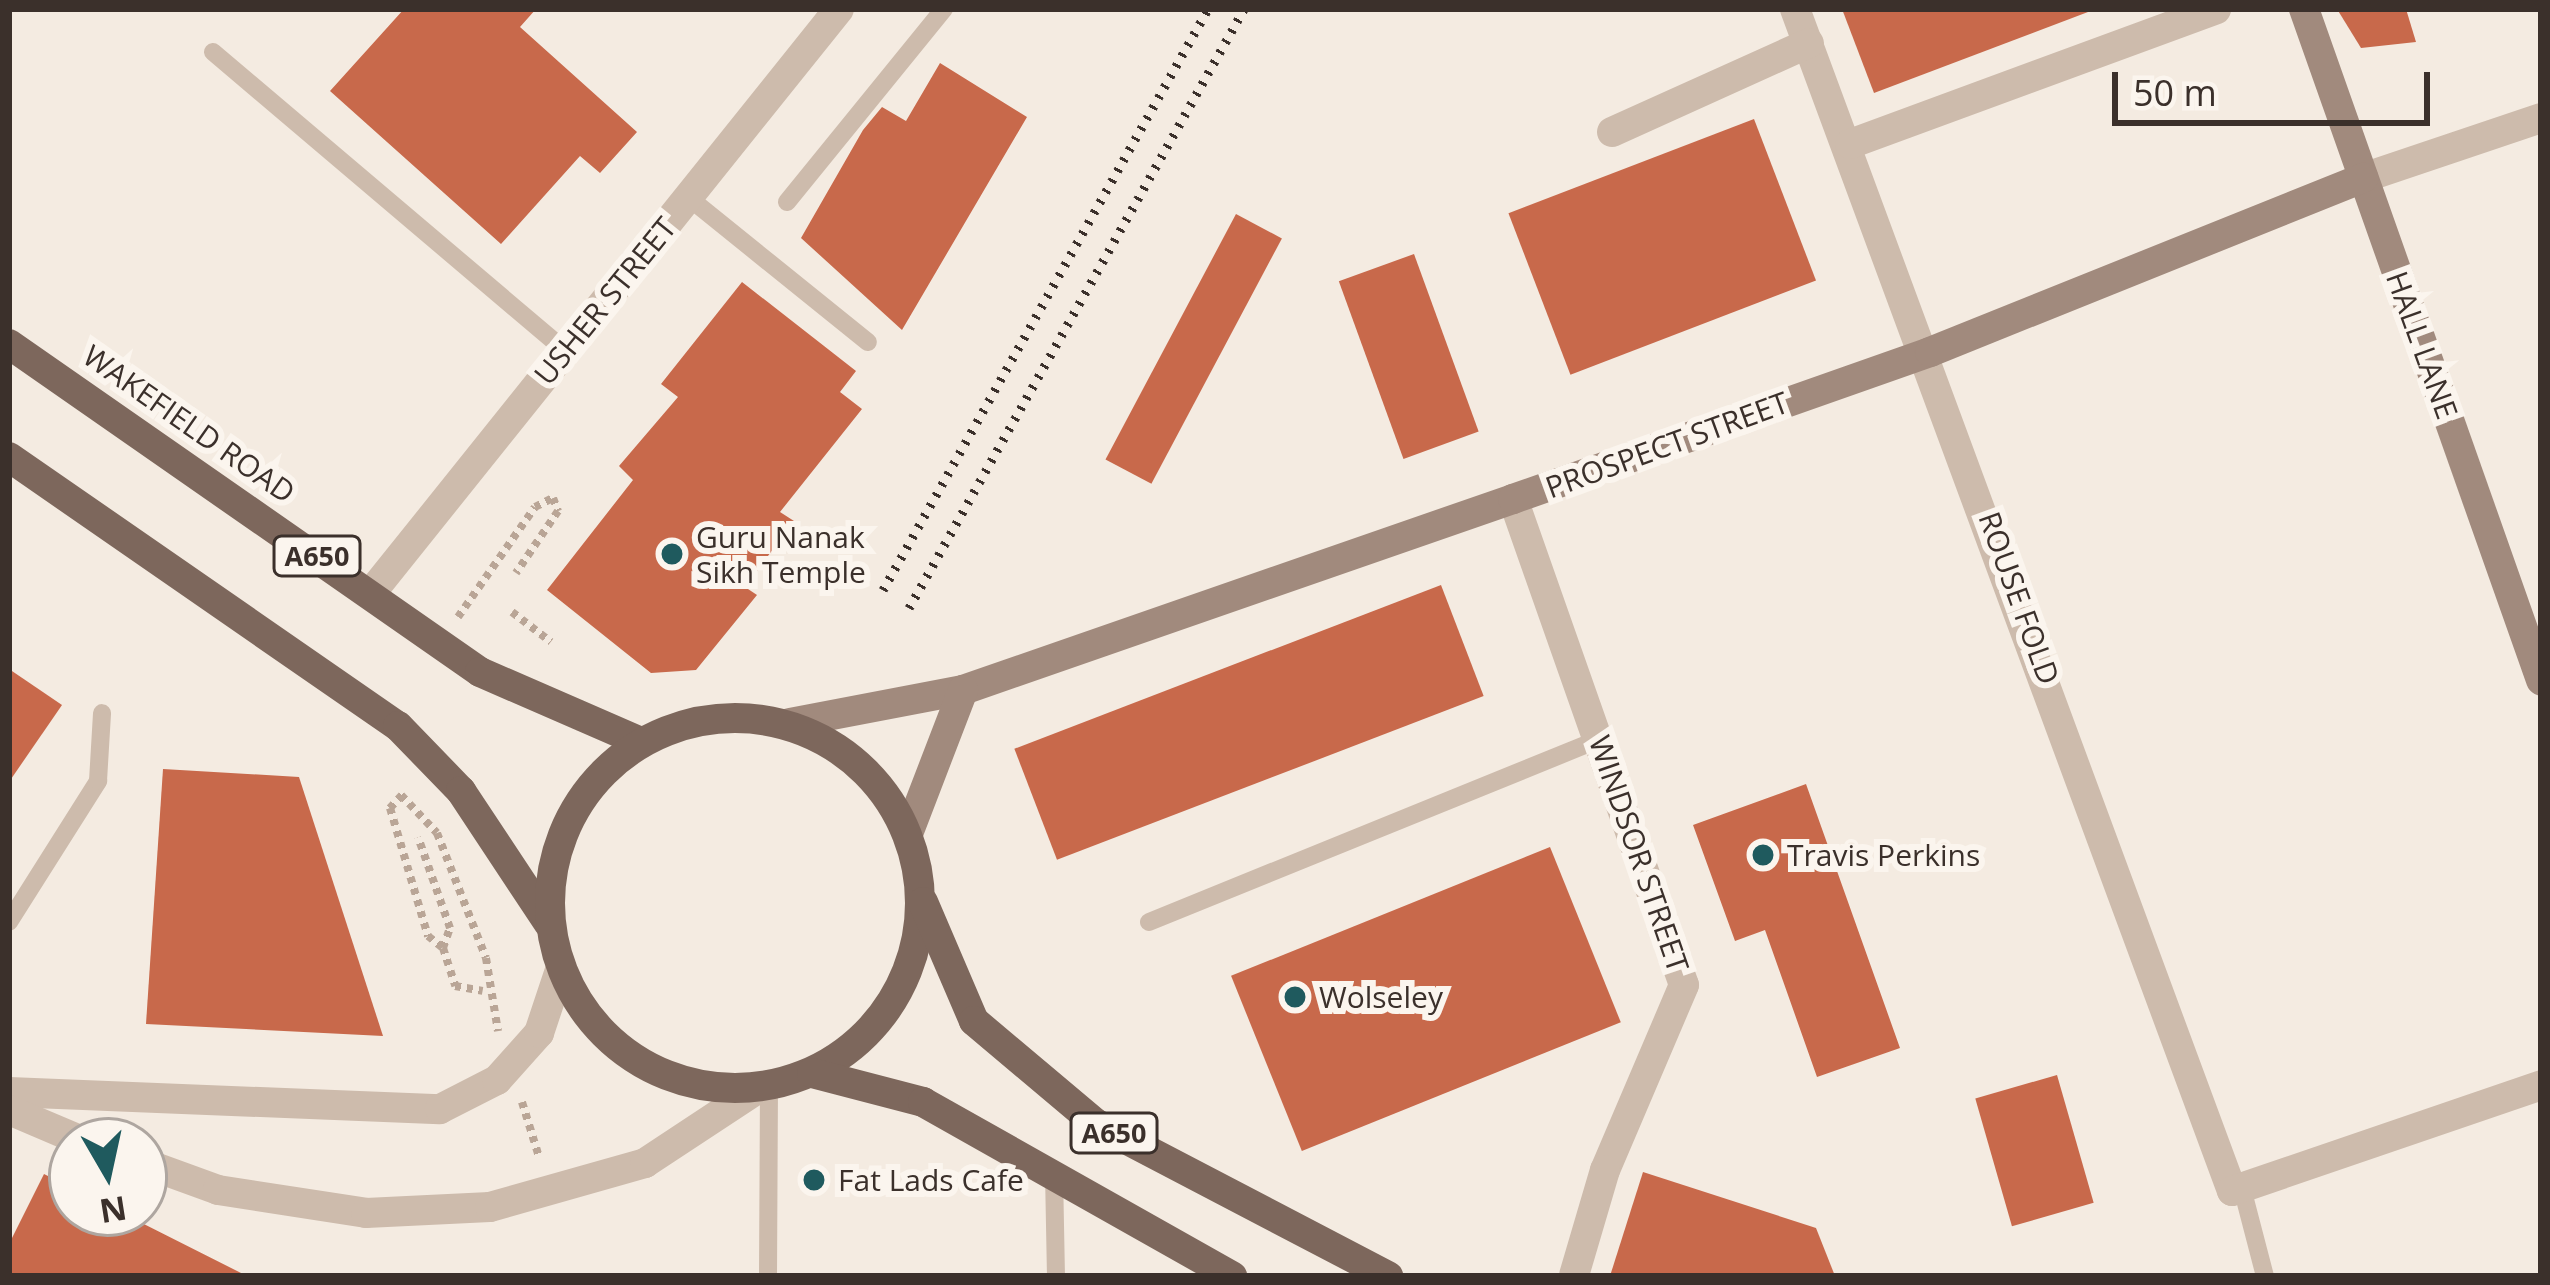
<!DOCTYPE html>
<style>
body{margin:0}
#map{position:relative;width:2550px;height:1285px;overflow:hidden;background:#f4ebe1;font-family:"Open Sans",sans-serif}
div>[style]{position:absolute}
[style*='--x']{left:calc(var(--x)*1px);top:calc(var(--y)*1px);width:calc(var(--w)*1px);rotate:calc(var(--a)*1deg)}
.building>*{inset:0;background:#c8694b;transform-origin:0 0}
.path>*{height:8px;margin-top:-4px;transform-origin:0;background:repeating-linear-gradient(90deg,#b9a596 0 6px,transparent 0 12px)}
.lane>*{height:18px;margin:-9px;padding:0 9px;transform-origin:9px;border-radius:9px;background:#cdbbac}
.street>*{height:30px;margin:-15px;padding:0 15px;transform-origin:15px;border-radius:15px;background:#cdbbac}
.secondary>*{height:30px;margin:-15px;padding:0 15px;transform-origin:15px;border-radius:15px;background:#a18a7d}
.primary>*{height:30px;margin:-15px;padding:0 15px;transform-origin:15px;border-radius:15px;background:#7d675c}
.primary>.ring{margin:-15px;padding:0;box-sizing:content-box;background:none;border:30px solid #7d675c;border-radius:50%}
.rail>*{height:9px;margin-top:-4.5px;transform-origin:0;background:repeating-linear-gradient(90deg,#3b302b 0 3px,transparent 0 12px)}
.dots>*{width:33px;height:33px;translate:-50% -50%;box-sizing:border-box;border:6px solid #fbf5ee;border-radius:50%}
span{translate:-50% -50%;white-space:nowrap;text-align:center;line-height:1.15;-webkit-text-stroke:12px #fbf5ee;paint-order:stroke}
.shield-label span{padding:3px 9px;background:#fbf5ee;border:3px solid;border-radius:9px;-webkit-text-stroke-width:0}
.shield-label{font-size:27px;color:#3b302b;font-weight:700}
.street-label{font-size:30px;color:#3b302b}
.poi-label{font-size:30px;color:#3b302b}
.left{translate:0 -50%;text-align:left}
.frame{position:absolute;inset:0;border:12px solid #3b302b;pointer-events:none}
.north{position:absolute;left:48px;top:1117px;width:120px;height:120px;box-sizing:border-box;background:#fbf5ee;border:3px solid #aea6a0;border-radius:50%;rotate:171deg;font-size:33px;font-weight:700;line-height:48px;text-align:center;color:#3b302b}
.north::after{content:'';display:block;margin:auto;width:42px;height:54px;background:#1f5a5e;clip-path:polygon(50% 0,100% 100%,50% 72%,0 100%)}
.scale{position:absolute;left:2112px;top:72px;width:318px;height:54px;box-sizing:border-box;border:6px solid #3b302b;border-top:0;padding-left:15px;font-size:36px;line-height:42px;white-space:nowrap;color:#3b302b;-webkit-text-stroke:9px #fbf5ee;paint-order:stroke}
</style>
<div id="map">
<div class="building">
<i style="clip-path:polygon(404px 9px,536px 9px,520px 27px,637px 132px,600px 173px,580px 156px,501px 244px,330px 91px)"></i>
<i style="clip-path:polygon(1842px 9px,2087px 9px,2088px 12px,1874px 93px)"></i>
<i style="clip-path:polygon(2337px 9px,2406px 9px,2416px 42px,2361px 48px)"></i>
<i style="clip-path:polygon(940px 63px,1027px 117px,902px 330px,801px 238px,863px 130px,882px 107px,906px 121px)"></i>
<i style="left:1754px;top:119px;width:173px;height:263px;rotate:69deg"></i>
<i style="left:1236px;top:214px;width:52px;height:278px;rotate:28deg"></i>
<i style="left:1414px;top:254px;width:189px;height:80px;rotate:70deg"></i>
<i style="clip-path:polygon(742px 282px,856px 371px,840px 392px,862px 409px,780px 512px,794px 521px,745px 587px,757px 595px,696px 670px,651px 673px,547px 590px,633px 480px,619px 466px,678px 397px,661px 384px)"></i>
<i style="left:1441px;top:585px;width:119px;height:457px;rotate:69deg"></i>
<i style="clip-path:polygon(9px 669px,62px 705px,9px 782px)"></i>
<i style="clip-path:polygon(163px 769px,299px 777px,383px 1036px,146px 1024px)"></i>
<i style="clip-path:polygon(1806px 784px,1900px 1048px,1817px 1077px,1765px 930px,1735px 941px,1693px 825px)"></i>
<i style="left:1550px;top:847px;width:189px;height:344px;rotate:68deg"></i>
<i style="left:2057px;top:1075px;width:133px;height:85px;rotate:74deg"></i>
<i style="clip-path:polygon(1643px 1172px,1816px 1228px,1835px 1276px,1610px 1276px)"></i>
<i style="clip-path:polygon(44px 1174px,72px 1188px,72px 1213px,122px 1213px,247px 1276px,9px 1276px,9px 1244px)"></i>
</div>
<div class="path">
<i style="--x:512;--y:612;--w:49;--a:37.6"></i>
<i style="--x:458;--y:617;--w:134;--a:-55"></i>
<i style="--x:535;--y:507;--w:20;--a:-27"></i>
<i style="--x:553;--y:498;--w:14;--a:69"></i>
<i style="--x:558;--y:511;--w:75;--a:124.1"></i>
<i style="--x:401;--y:795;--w:52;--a:46.5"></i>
<i style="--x:437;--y:833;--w:134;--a:68.6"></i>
<i style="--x:486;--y:958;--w:74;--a:80.7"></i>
<i style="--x:402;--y:795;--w:18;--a:133"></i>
<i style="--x:390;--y:808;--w:134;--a:73.5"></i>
<i style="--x:428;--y:936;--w:19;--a:39"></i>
<i style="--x:443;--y:948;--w:21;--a:-71"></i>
<i style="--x:450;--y:928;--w:96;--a:-109.4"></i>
<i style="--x:443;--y:948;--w:40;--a:72"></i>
<i style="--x:455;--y:986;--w:28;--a:10"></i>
<i style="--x:522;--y:1102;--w:58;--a:72.8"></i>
</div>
<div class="lane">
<i style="--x:213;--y:52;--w:463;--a:40.3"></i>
<i style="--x:688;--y:197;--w:231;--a:38.9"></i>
<i style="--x:787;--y:202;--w:249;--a:-50.9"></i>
<i style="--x:9;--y:922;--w:167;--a:-57.7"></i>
<i style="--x:98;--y:781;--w:68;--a:-86.6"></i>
<i style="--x:1149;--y:922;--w:487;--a:-22.1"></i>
<i style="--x:1054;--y:1173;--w:103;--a:88.9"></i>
<i style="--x:2242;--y:1188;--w:91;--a:75.4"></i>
<i style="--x:768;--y:1276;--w:187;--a:-89.7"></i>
</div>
<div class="street">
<i style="--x:1795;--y:9;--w:1260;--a:69.71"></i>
<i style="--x:2232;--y:1191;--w:327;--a:-18.9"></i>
<i style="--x:1612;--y:132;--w:216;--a:-24.3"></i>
<i style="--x:1850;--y:144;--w:390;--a:-20.2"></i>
<i style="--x:2363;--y:178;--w:188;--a:-18.6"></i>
<i style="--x:1513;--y:499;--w:515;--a:70.62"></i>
<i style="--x:1684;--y:985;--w:201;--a:113.1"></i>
<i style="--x:1605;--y:1170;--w:109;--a:106.4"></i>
<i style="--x:371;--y:593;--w:748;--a:-51.29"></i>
<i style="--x:9;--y:1092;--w:431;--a:2.3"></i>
<i style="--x:440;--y:1109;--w:64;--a:-27"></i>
<i style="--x:497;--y:1080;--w:63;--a:-48.2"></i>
<i style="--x:539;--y:1033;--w:66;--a:-71.6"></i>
<i style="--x:9;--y:1110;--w:79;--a:23"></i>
<i style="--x:144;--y:1163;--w:79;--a:20"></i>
<i style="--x:218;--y:1190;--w:150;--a:8.8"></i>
<i style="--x:366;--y:1213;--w:124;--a:-2.8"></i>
<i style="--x:490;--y:1207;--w:161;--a:-15.8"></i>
<i style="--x:645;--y:1163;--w:131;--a:-33.4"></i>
</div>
<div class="secondary">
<i style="--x:2304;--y:9;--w:712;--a:70.55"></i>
<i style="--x:790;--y:723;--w:176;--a:-10.8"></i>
<i style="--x:963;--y:690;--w:582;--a:-19.15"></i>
<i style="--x:1513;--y:499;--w:442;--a:-19.4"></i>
<i style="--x:1930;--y:352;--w:467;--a:-21.9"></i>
<i style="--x:909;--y:831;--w:151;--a:-69"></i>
</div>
<div class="primary">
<i style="--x:9;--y:344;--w:574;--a:34.85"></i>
<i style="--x:480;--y:672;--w:173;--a:23.5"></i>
<i style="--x:9;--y:457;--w:473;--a:34.7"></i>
<i style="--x:398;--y:726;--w:91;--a:45.9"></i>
<i style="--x:461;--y:791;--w:159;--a:56.5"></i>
<i class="ring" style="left:550px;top:718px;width:340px;height:340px"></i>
<i style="--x:923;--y:902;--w:129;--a:66.8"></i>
<i style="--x:974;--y:1021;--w:158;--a:40.1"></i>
<i style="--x:1095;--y:1123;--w:331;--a:27.6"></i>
<i style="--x:812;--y:1073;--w:115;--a:14.6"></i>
<i style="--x:923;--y:1102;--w:355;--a:29.4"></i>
</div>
<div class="rail">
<i style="--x:883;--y:590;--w:666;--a:-60.78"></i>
<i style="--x:909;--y:608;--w:686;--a:-60.78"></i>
</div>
<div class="dots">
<i style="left:672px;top:554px;background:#1f5a5e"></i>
<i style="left:1763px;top:855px;background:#1f5a5e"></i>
<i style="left:1295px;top:997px;background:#1f5a5e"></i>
<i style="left:814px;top:1180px;background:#1f5a5e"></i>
</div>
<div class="shield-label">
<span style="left:317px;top:556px">A650</span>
<span style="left:1114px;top:1133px">A650</span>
</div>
<div class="street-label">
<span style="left:605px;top:301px;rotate:-51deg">USHER STREET</span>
<span style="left:2422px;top:345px;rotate:70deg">HALL LANE</span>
<span style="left:189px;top:424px;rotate:35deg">WAKEFIELD ROAD</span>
<span style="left:1667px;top:445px;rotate:-20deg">PROSPECT STREET</span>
<span style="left:2019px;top:598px;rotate:70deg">ROUSE FOLD</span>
<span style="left:1639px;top:854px;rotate:71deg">WINDSOR STREET</span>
</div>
<div class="poi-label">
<span class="left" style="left:696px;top:554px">Guru Nanak<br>Sikh Temple</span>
<span class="left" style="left:1787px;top:855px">Travis Perkins</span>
<span class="left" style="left:1319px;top:997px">Wolseley</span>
<span class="left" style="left:838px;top:1180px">Fat Lads Cafe</span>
</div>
<div class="frame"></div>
<div class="north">N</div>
<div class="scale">50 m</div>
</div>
